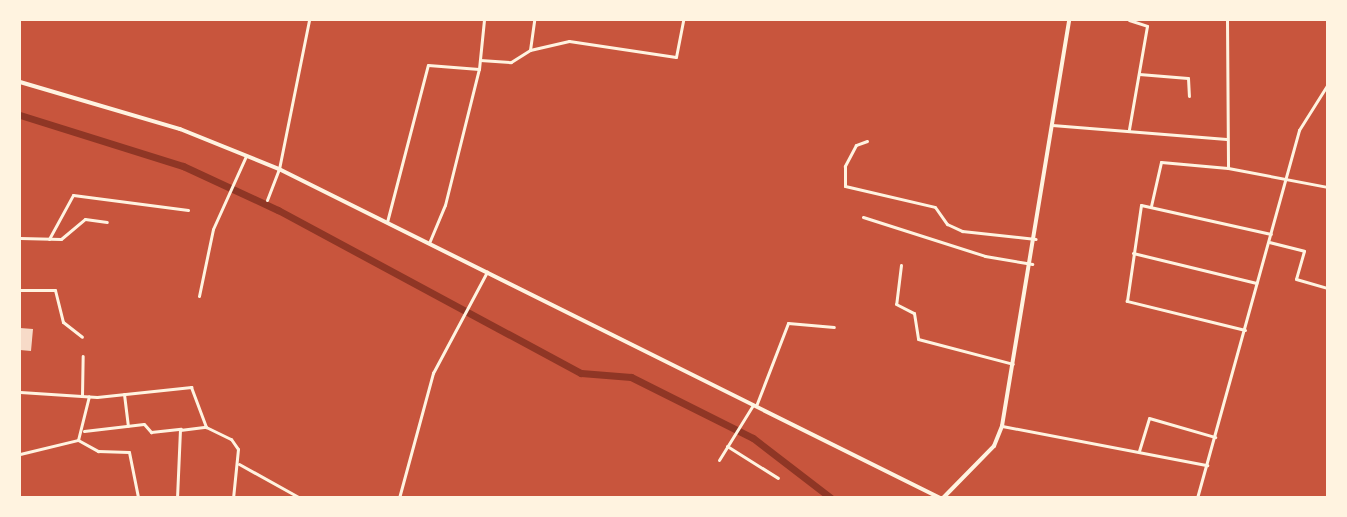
<!DOCTYPE html>
<style>
body{margin:0}
#map{position:relative;width:1347px;height:517px;overflow:hidden;background:#c8553d;font-family:Jost,sans-serif}
div>[style]{position:absolute}
[style*='--x']{left:calc(var(--x)*1px);top:calc(var(--y)*1px);width:calc(var(--w)*1px);rotate:calc(var(--a)*1deg)}
.canal>*{height:7px;margin:-3.5px;padding:0 3.5px;transform-origin:3.5px;border-radius:3.5px;background:#8f3625}
.building>*{inset:0;background:#f7dbc8}
.minor>*{height:3px;margin:-1.5px;padding:0 1.5px;transform-origin:1.5px;border-radius:1.5px;background:#fff3e0}
.tertiary>*{height:4px;margin:-2px;padding:0 2px;transform-origin:2px;border-radius:2px;background:#fff3e0}
.secondary>*{height:4px;margin:-2px;padding:0 2px;transform-origin:2px;border-radius:2px;background:#fff3e0}
span{translate:-50% -50%;white-space:nowrap;text-align:center;line-height:1.15;-webkit-text-stroke:5px #fff3e0;paint-order:stroke}
.frame{position:absolute;inset:0;border:21px solid #fff3e0;pointer-events:none}
</style>
<div id="map">
<div class="canal">
<i style="--x:20;--y:115;--w:171;--a:17.4"></i>
<i style="--x:183;--y:166;--w:105;--a:24.9"></i>
<i style="--x:278;--y:210;--w:344;--a:28.3"></i>
<i style="--x:581;--y:373;--w:50;--a:4.6"></i>
<i style="--x:631;--y:377;--w:136;--a:26.6"></i>
<i style="--x:753;--y:438;--w:98;--a:37.6"></i>
</div>
<div class="building">
<i style="clip-path:polygon(20px 328px,33px 329px,31px 351px,20px 350px)"></i>
</div>
<div class="minor">
<i style="--x:1129;--y:20;--w:19;--a:18"></i>
<i style="--x:1147;--y:26;--w:105;--a:99.9"></i>
<i style="--x:1227;--y:20;--w:148;--a:89.6"></i>
<i style="--x:1228;--y:168;--w:102;--a:10.8"></i>
<i style="--x:530;--y:50;--w:30;--a:-82"></i>
<i style="--x:480;--y:60;--w:31;--a:4"></i>
<i style="--x:511;--y:62;--w:22;--a:-32"></i>
<i style="--x:530;--y:50;--w:40;--a:-13"></i>
<i style="--x:569;--y:41;--w:108;--a:8.5"></i>
<i style="--x:676;--y:57;--w:38;--a:-79"></i>
<i style="--x:1139;--y:74;--w:49;--a:4.7"></i>
<i style="--x:1188;--y:78;--w:18;--a:87"></i>
<i style="--x:1052;--y:125;--w:175;--a:4.6"></i>
<i style="--x:867;--y:141;--w:12;--a:160"></i>
<i style="--x:856;--y:145;--w:24;--a:118"></i>
<i style="--x:845;--y:166;--w:20;--a:90"></i>
<i style="--x:845;--y:186;--w:92;--a:13.1"></i>
<i style="--x:935;--y:207;--w:21;--a:55"></i>
<i style="--x:947;--y:224;--w:17;--a:25"></i>
<i style="--x:962;--y:231;--w:74;--a:6.2"></i>
<i style="--x:267;--y:200;--w:33;--a:-69"></i>
<i style="--x:279;--y:169;--w:152;--a:-78.6"></i>
<i style="--x:1151;--y:206;--w:45;--a:-77.2"></i>
<i style="--x:1161;--y:162;--w:67;--a:5.1"></i>
<i style="--x:863;--y:217;--w:128;--a:17.7"></i>
<i style="--x:985;--y:256;--w:48;--a:9.7"></i>
<i style="--x:387;--y:222;--w:162;--a:-75.4"></i>
<i style="--x:428;--y:65;--w:51;--a:4.5"></i>
<i style="--x:20;--y:238;--w:41;--a:1.4"></i>
<i style="--x:61;--y:239;--w:31;--a:-40"></i>
<i style="--x:85;--y:219;--w:22;--a:8"></i>
<i style="--x:49;--y:239;--w:50;--a:-61.4"></i>
<i style="--x:73;--y:195;--w:116;--a:7.4"></i>
<i style="--x:1269;--y:242;--w:36;--a:14"></i>
<i style="--x:1304;--y:251;--w:29;--a:106"></i>
<i style="--x:1296;--y:279;--w:33;--a:16"></i>
<i style="--x:429;--y:243;--w:41;--a:-67.2"></i>
<i style="--x:445;--y:205;--w:140;--a:-76"></i>
<i style="--x:479;--y:69;--w:49;--a:-84.2"></i>
<i style="--x:1133;--y:253;--w:127;--a:13.7"></i>
<i style="--x:901;--y:265;--w:39;--a:97"></i>
<i style="--x:896;--y:304;--w:20;--a:27"></i>
<i style="--x:914;--y:313;--w:26;--a:81"></i>
<i style="--x:918;--y:339;--w:98;--a:14.7"></i>
<i style="--x:20;--y:290;--w:35;--a:0"></i>
<i style="--x:55;--y:290;--w:33;--a:76"></i>
<i style="--x:63;--y:322;--w:24;--a:38"></i>
<i style="--x:199;--y:296;--w:68;--a:-78.2"></i>
<i style="--x:213;--y:229;--w:80;--a:-65.7"></i>
<i style="--x:1245;--y:330;--w:122;--a:-166.2"></i>
<i style="--x:1127;--y:301;--w:97;--a:-81.7"></i>
<i style="--x:1141;--y:205;--w:133;--a:12.6"></i>
<i style="--x:20;--y:392;--w:77;--a:3.7"></i>
<i style="--x:97;--y:397;--w:95;--a:-6.1"></i>
<i style="--x:191;--y:387;--w:43;--a:69.4"></i>
<i style="--x:206;--y:427;--w:28;--a:26"></i>
<i style="--x:231;--y:439;--w:12;--a:55"></i>
<i style="--x:238;--y:449;--w:49;--a:95.8"></i>
<i style="--x:124;--y:394;--w:32;--a:83"></i>
<i style="--x:82;--y:395;--w:39;--a:-89"></i>
<i style="--x:756;--y:406;--w:89;--a:-68.9"></i>
<i style="--x:788;--y:323;--w:46;--a:5"></i>
<i style="--x:1002;--y:426;--w:209;--a:10.8"></i>
<i style="--x:84;--y:431;--w:60;--a:-6.7"></i>
<i style="--x:144;--y:424;--w:11;--a:49"></i>
<i style="--x:151;--y:432;--w:30;--a:-6"></i>
<i style="--x:78;--y:440;--w:23;--a:29"></i>
<i style="--x:98;--y:451;--w:31;--a:2"></i>
<i style="--x:129;--y:452;--w:46;--a:78.7"></i>
<i style="--x:727;--y:446;--w:60;--a:32.1"></i>
<i style="--x:1139;--y:451;--w:34;--a:-73"></i>
<i style="--x:1149;--y:418;--w:69;--a:16.1"></i>
<i style="--x:20;--y:454;--w:60;--a:-13.6"></i>
<i style="--x:78;--y:440;--w:45;--a:-76"></i>
<i style="--x:719;--y:460;--w:65;--a:-58.3"></i>
<i style="--x:239;--y:464;--w:70;--a:29.1"></i>
<i style="--x:137;--y:498;--w:15;--a:0"></i>
<i style="--x:177;--y:498;--w:68;--a:-87.5"></i>
<i style="--x:180;--y:430;--w:26;--a:-7"></i>
<i style="--x:399;--y:498;--w:130;--a:-74.8"></i>
<i style="--x:433;--y:373;--w:115;--a:-61.9"></i>
<i style="--x:1197;--y:498;--w:382;--a:-74.5"></i>
<i style="--x:1299;--y:130;--w:54;--a:-57.8"></i>
</div>
<div class="tertiary">
<i style="--x:943;--y:498;--w:73;--a:-45.6"></i>
<i style="--x:994;--y:446;--w:22;--a:-68"></i>
<i style="--x:1002;--y:426;--w:411;--a:-80.6"></i>
</div>
<div class="secondary">
<i style="--x:20;--y:82;--w:167;--a:16.4"></i>
<i style="--x:180;--y:129;--w:107;--a:22"></i>
<i style="--x:279;--y:169;--w:738;--a:26.46"></i>
</div>
<div class="frame"></div>
</div>
